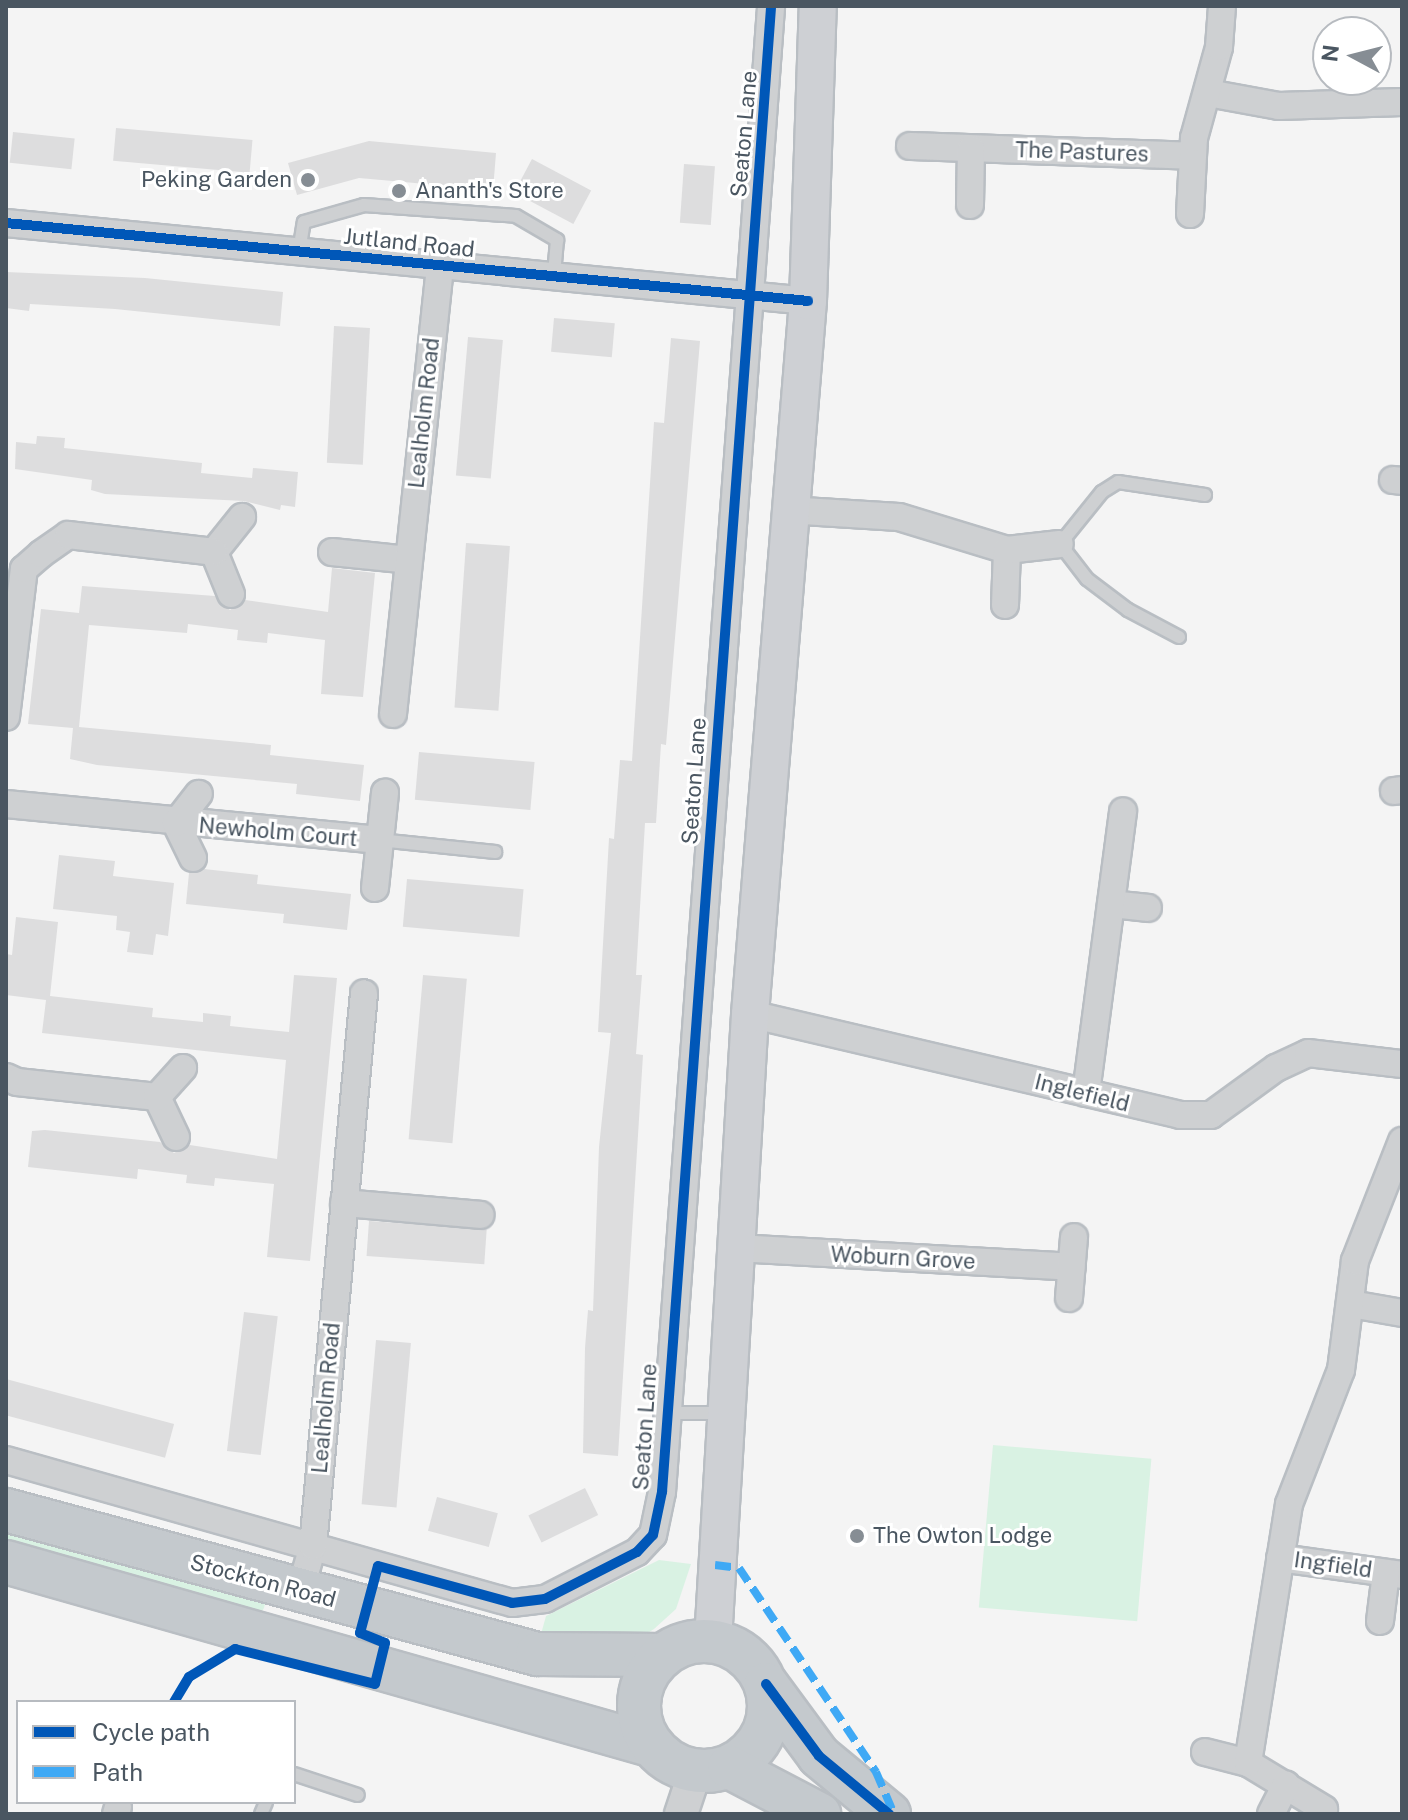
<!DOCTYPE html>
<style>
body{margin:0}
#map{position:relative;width:1408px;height:1820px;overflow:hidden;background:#f4f4f4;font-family:"Public Sans",sans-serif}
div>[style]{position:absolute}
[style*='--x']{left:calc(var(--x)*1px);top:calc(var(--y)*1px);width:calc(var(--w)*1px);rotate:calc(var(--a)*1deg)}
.green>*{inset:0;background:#d9f2e3;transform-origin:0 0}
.building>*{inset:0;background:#ddddde;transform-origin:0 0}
.roads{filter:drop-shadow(2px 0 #b9bec3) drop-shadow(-2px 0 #b9bec3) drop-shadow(0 2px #b9bec3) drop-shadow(0 -2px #b9bec3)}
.service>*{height:12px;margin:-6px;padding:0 6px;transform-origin:6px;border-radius:6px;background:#ced0d2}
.minor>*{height:26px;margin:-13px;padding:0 13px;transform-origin:13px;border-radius:13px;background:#ced0d2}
.tertiary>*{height:32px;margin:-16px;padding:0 16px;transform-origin:16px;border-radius:16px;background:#ced0d2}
.secondary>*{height:36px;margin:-18px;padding:0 18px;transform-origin:18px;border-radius:18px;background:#ced0d4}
.trunk>*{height:42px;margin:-21px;padding:0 21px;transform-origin:21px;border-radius:21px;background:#c4c9cd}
.trunk>.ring{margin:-21px;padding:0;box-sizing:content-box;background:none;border:42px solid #c4c9cd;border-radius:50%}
.quiet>*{height:8px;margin-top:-4px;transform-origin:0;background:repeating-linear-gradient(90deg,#3fa9f5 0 16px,transparent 0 24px)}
.cycleway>*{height:10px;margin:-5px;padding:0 5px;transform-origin:5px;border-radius:5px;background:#0057b8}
.dots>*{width:22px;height:22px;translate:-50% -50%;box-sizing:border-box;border:4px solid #fff;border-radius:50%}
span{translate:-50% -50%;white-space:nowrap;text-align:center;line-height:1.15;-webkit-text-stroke:6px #fff;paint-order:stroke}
.street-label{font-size:22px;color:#4a5661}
.poi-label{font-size:22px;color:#4a5661}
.right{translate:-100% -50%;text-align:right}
.left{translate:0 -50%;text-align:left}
.frame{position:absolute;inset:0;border:8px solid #4a5661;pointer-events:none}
.legend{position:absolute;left:16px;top:1700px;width:280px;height:104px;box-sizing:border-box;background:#fff;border:2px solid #b7bbc0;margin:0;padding:10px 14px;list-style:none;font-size:24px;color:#4a5661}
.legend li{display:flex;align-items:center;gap:16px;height:40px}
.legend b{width:40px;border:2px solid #b7bbc0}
.north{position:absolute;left:1312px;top:16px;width:80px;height:80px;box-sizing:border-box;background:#fff;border:2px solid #b7bbc0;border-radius:50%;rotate:277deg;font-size:22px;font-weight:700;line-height:32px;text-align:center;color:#4a5661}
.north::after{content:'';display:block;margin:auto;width:28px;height:36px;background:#868d94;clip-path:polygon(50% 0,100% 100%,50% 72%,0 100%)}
</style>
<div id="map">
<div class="green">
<i style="left:993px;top:1445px;width:159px;height:163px;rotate:5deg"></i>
<i style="clip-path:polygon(6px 1523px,266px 1599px,264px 1608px,261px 1613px,6px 1544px)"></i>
<i style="clip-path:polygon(659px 1560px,691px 1564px,676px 1609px,654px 1629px,646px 1634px,541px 1634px,546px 1616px)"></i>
</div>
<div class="building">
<i style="left:116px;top:128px;width:137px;height:33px;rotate:5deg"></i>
<i style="left:13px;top:132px;width:62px;height:31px;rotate:6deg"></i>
<i style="clip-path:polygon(369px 141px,496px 153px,493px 190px,359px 178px,297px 195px,288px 163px)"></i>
<i style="left:532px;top:159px;width:67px;height:38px;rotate:28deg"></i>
<i style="left:684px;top:164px;width:31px;height:59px;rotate:4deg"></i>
<i style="clip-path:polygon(6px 272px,145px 278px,283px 292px,280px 326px,115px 309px,30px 304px,29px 311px,6px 308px)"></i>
<i style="left:554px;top:318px;width:61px;height:34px;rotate:5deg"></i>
<i style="left:334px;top:326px;width:36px;height:137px;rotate:3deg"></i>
<i style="left:468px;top:337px;width:35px;height:139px;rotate:5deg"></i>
<i style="clip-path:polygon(671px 338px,700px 341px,666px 745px,661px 744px,656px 823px,645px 823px,636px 975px,642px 975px,636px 1054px,643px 1055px,618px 1456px,583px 1453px,585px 1348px,588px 1310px,593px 1311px,599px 1147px,611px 1033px,598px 1032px,609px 838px,614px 839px,620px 760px,632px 761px,654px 422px,664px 423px)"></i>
<i style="clip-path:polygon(37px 436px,65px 438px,64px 448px,202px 463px,201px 473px,252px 478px,253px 468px,298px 472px,295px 507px,281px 505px,280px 510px,244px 501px,105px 494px,91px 490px,92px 480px,15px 469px,16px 442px,36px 444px)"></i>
<i style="left:466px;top:543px;width:44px;height:165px;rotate:4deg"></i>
<i style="clip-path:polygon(332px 568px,375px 573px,363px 697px,321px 694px,325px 640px,268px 633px,267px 643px,237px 640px,238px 630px,188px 624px,187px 633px,89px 625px,79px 727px,271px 745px,270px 755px,364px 765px,360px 801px,296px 794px,297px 784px,97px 765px,70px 759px,73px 728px,28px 724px,41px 609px,79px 613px,82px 586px,215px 596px,230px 610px,245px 600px,328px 612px)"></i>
<i style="left:419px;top:752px;width:116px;height:48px;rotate:5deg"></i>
<i style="clip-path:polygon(59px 855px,115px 861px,113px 876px,174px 883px,168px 936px,156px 934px,153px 955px,127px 952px,130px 932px,116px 930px,117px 916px,53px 909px)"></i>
<i style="clip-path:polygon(204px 869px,258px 875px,257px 884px,351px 894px,347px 930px,283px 923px,284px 914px,186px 904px,189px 873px)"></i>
<i style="left:407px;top:879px;width:117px;height:48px;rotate:5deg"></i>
<i style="clip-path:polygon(16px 917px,58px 922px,50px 996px,153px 1008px,152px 1017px,203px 1022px,203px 1013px,231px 1016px,230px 1026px,289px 1032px,294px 975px,337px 978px,310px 1261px,267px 1257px,274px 1184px,215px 1178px,214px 1186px,186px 1183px,187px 1175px,138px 1169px,137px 1179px,28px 1167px,32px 1131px,45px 1130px,160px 1142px,174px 1153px,190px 1145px,277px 1159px,286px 1060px,42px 1033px,46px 1000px,6px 995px,6px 954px,12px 955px)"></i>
<i style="left:423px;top:975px;width:44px;height:165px;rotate:5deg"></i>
<i style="left:369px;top:1221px;width:118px;height:35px;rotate:4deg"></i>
<i style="left:244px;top:1312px;width:34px;height:140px;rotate:7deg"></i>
<i style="left:376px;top:1340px;width:35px;height:165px;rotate:5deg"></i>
<i style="left:6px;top:1379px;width:174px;height:35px;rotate:15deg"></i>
<i style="left:585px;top:1488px;width:30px;height:63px;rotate:64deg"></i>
<i style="left:437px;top:1497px;width:63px;height:35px;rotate:15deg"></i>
</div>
<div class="roads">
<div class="service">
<i style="--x:299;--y:252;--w:30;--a:-81"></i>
<i style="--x:304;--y:222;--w:62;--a:-15.8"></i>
<i style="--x:364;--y:205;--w:152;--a:4.1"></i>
<i style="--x:516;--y:216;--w:48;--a:30.3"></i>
<i style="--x:557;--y:240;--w:36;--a:95"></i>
<i style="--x:1179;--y:637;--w:58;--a:-152.1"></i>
<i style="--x:1128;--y:610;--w:51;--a:-142.9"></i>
<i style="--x:1087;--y:579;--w:44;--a:-127.6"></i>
<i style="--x:1060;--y:544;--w:67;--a:-51.1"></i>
<i style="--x:1102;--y:492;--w:19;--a:-32"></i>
<i style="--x:1118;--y:482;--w:88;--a:8.5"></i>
<i style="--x:379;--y:840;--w:117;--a:5.9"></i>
<i style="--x:666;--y:1413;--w:57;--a:0"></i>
<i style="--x:294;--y:1774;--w:67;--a:18.2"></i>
<i style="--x:261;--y:1814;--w:13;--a:-67"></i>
</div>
<div class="minor">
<i style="--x:1208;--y:93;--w:72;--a:10.4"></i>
<i style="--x:1279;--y:106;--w:123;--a:-1.9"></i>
<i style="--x:910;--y:146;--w:282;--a:2"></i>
<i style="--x:970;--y:205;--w:56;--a:-89"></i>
<i style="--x:1190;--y:214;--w:76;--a:-87"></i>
<i style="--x:1194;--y:138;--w:94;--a:-74.6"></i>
<i style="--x:1219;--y:47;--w:41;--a:-85.8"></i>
<i style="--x:6;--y:223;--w:806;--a:5.55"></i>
<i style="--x:1393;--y:480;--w:9;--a:6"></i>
<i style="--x:787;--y:510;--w:112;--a:3.6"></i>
<i style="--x:899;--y:517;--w:113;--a:17"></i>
<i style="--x:332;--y:552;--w:77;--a:5.9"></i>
<i style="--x:231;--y:594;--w:45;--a:-112"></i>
<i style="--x:214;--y:552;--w:45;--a:-51.3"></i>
<i style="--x:1005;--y:605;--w:55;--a:-87.9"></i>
<i style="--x:1007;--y:550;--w:53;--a:-6.5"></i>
<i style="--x:393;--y:714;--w:449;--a:-84"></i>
<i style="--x:6;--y:717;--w:149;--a:-83.1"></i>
<i style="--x:24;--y:569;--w:23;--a:-41"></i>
<i style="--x:41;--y:554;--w:33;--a:-35"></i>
<i style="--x:68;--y:535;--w:147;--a:6.6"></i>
<i style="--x:1394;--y:791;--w:8;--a:-7"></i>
<i style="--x:6;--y:804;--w:375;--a:5.5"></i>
<i style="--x:193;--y:858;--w:39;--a:-116"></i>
<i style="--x:176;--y:823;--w:37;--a:-52"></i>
<i style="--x:375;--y:888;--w:96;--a:-84"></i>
<i style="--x:1111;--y:904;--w:37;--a:6"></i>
<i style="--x:750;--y:1014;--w:442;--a:13.2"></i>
<i style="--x:1180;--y:1115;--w:31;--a:0"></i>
<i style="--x:1211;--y:1115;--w:80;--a:-35.9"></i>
<i style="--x:1276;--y:1068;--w:35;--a:-25"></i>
<i style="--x:1308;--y:1053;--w:95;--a:6.7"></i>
<i style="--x:6;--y:1077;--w:12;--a:24"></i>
<i style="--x:17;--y:1082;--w:141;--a:6.1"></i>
<i style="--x:1086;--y:1093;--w:284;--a:-82.5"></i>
<i style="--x:176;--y:1137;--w:44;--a:-115.4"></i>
<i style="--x:157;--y:1097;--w:39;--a:-48"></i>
<i style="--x:344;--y:1203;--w:137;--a:5"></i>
<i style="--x:736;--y:1248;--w:336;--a:3.2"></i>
<i style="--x:1069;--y:1298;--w:61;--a:-85.3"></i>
<i style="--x:1351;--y:1304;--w:52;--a:10"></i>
<i style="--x:6;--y:1460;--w:526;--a:15.78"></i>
<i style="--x:512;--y:1603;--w:33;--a:-7"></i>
<i style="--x:545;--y:1599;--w:103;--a:-27.1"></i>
<i style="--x:637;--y:1552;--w:23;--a:-47"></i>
<i style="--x:653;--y:1535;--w:44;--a:-78.2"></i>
<i style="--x:662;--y:1492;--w:1490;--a:-85.8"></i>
<i style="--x:1280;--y:1558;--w:123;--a:7.9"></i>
<i style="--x:300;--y:1591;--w:47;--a:-73.9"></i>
<i style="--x:313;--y:1546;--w:555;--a:-84.73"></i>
<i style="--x:1380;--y:1621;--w:48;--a:-82.9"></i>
<i style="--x:1205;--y:1752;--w:44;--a:14.3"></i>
<i style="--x:1248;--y:1763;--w:89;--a:31.2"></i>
<i style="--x:1248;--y:1763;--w:262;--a:-81"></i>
<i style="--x:1289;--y:1504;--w:144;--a:-68.8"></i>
<i style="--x:1341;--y:1370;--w:110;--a:-82.7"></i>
<i style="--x:1355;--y:1261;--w:129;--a:-68.6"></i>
<i style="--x:116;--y:1814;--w:7;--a:-74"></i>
<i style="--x:1271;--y:1814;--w:33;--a:-63"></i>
</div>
<div class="tertiary">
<i style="--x:681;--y:1814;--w:44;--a:-71.6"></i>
</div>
<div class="secondary">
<i style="--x:713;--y:1641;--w:628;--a:-86.62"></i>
<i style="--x:750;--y:1014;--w:715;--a:-85.35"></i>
<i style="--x:808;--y:301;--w:295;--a:-88.1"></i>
</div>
<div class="trunk">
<i style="--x:6;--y:1510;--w:550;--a:15.17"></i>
<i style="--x:537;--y:1654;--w:126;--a:0.5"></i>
<i style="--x:6;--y:1562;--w:669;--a:15.86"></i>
<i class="ring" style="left:639px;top:1641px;width:88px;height:88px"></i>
<i style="--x:766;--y:1684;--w:89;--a:53.6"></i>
<i style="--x:819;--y:1756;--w:91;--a:39.6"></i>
<i style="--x:729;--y:1767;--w:102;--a:27.6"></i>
</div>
</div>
<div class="quiet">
<i style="--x:715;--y:1565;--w:24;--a:7"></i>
<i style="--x:739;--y:1568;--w:246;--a:56.1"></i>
<i style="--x:876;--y:1772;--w:46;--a:66.8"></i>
</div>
<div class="cycleway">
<i style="--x:6;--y:223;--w:806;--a:5.55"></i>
<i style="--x:766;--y:1684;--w:89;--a:53.6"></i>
<i style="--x:819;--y:1756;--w:91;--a:39.6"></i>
<i style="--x:174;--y:1702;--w:29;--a:-59"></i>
<i style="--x:189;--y:1677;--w:54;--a:-31.3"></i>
<i style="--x:235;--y:1649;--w:144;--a:14"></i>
<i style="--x:375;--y:1684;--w:42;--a:-76.3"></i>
<i style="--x:385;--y:1643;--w:27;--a:-158"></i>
<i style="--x:360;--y:1633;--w:69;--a:-75"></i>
<i style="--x:378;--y:1566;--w:139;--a:15.4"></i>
<i style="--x:512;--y:1603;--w:33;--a:-7"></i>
<i style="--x:545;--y:1599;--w:103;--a:-27.1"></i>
<i style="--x:637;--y:1552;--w:23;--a:-47"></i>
<i style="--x:653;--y:1535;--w:44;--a:-78.2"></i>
<i style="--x:662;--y:1492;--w:1490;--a:-85.8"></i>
</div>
<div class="dots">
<i style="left:308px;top:180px;background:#868d94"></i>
<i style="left:399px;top:191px;background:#868d94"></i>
<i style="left:857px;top:1536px;background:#868d94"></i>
</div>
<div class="street-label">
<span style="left:744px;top:134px;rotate:-85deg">Seaton Lane</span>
<span style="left:1082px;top:152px;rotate:2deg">The Pastures</span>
<span style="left:409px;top:243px;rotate:6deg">Jutland Road</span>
<span style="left:424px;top:413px;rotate:-84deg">Lealholm Road</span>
<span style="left:694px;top:781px;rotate:-86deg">Seaton Lane</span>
<span style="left:278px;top:832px;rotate:5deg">Newholm Court</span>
<span style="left:1082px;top:1093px;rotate:14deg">Inglefield</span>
<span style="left:903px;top:1258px;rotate:3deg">Woburn Grove</span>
<span style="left:326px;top:1398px;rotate:-85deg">Lealholm Road</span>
<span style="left:645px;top:1427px;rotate:-86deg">Seaton Lane</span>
<span style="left:1333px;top:1565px;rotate:8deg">Ingfield</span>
<span style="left:263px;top:1581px;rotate:15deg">Stockton Road</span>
</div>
<div class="poi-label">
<span class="right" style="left:292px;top:180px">Peking Garden</span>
<span class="left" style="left:415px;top:191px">Ananth's Store</span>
<span class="left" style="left:873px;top:1536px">The Owton Lodge</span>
</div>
<div class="frame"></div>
<ul class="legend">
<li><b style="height:10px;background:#0057b8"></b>Cycle path</li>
<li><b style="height:10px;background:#3fa9f5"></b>Path</li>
</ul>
<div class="north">N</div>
</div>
